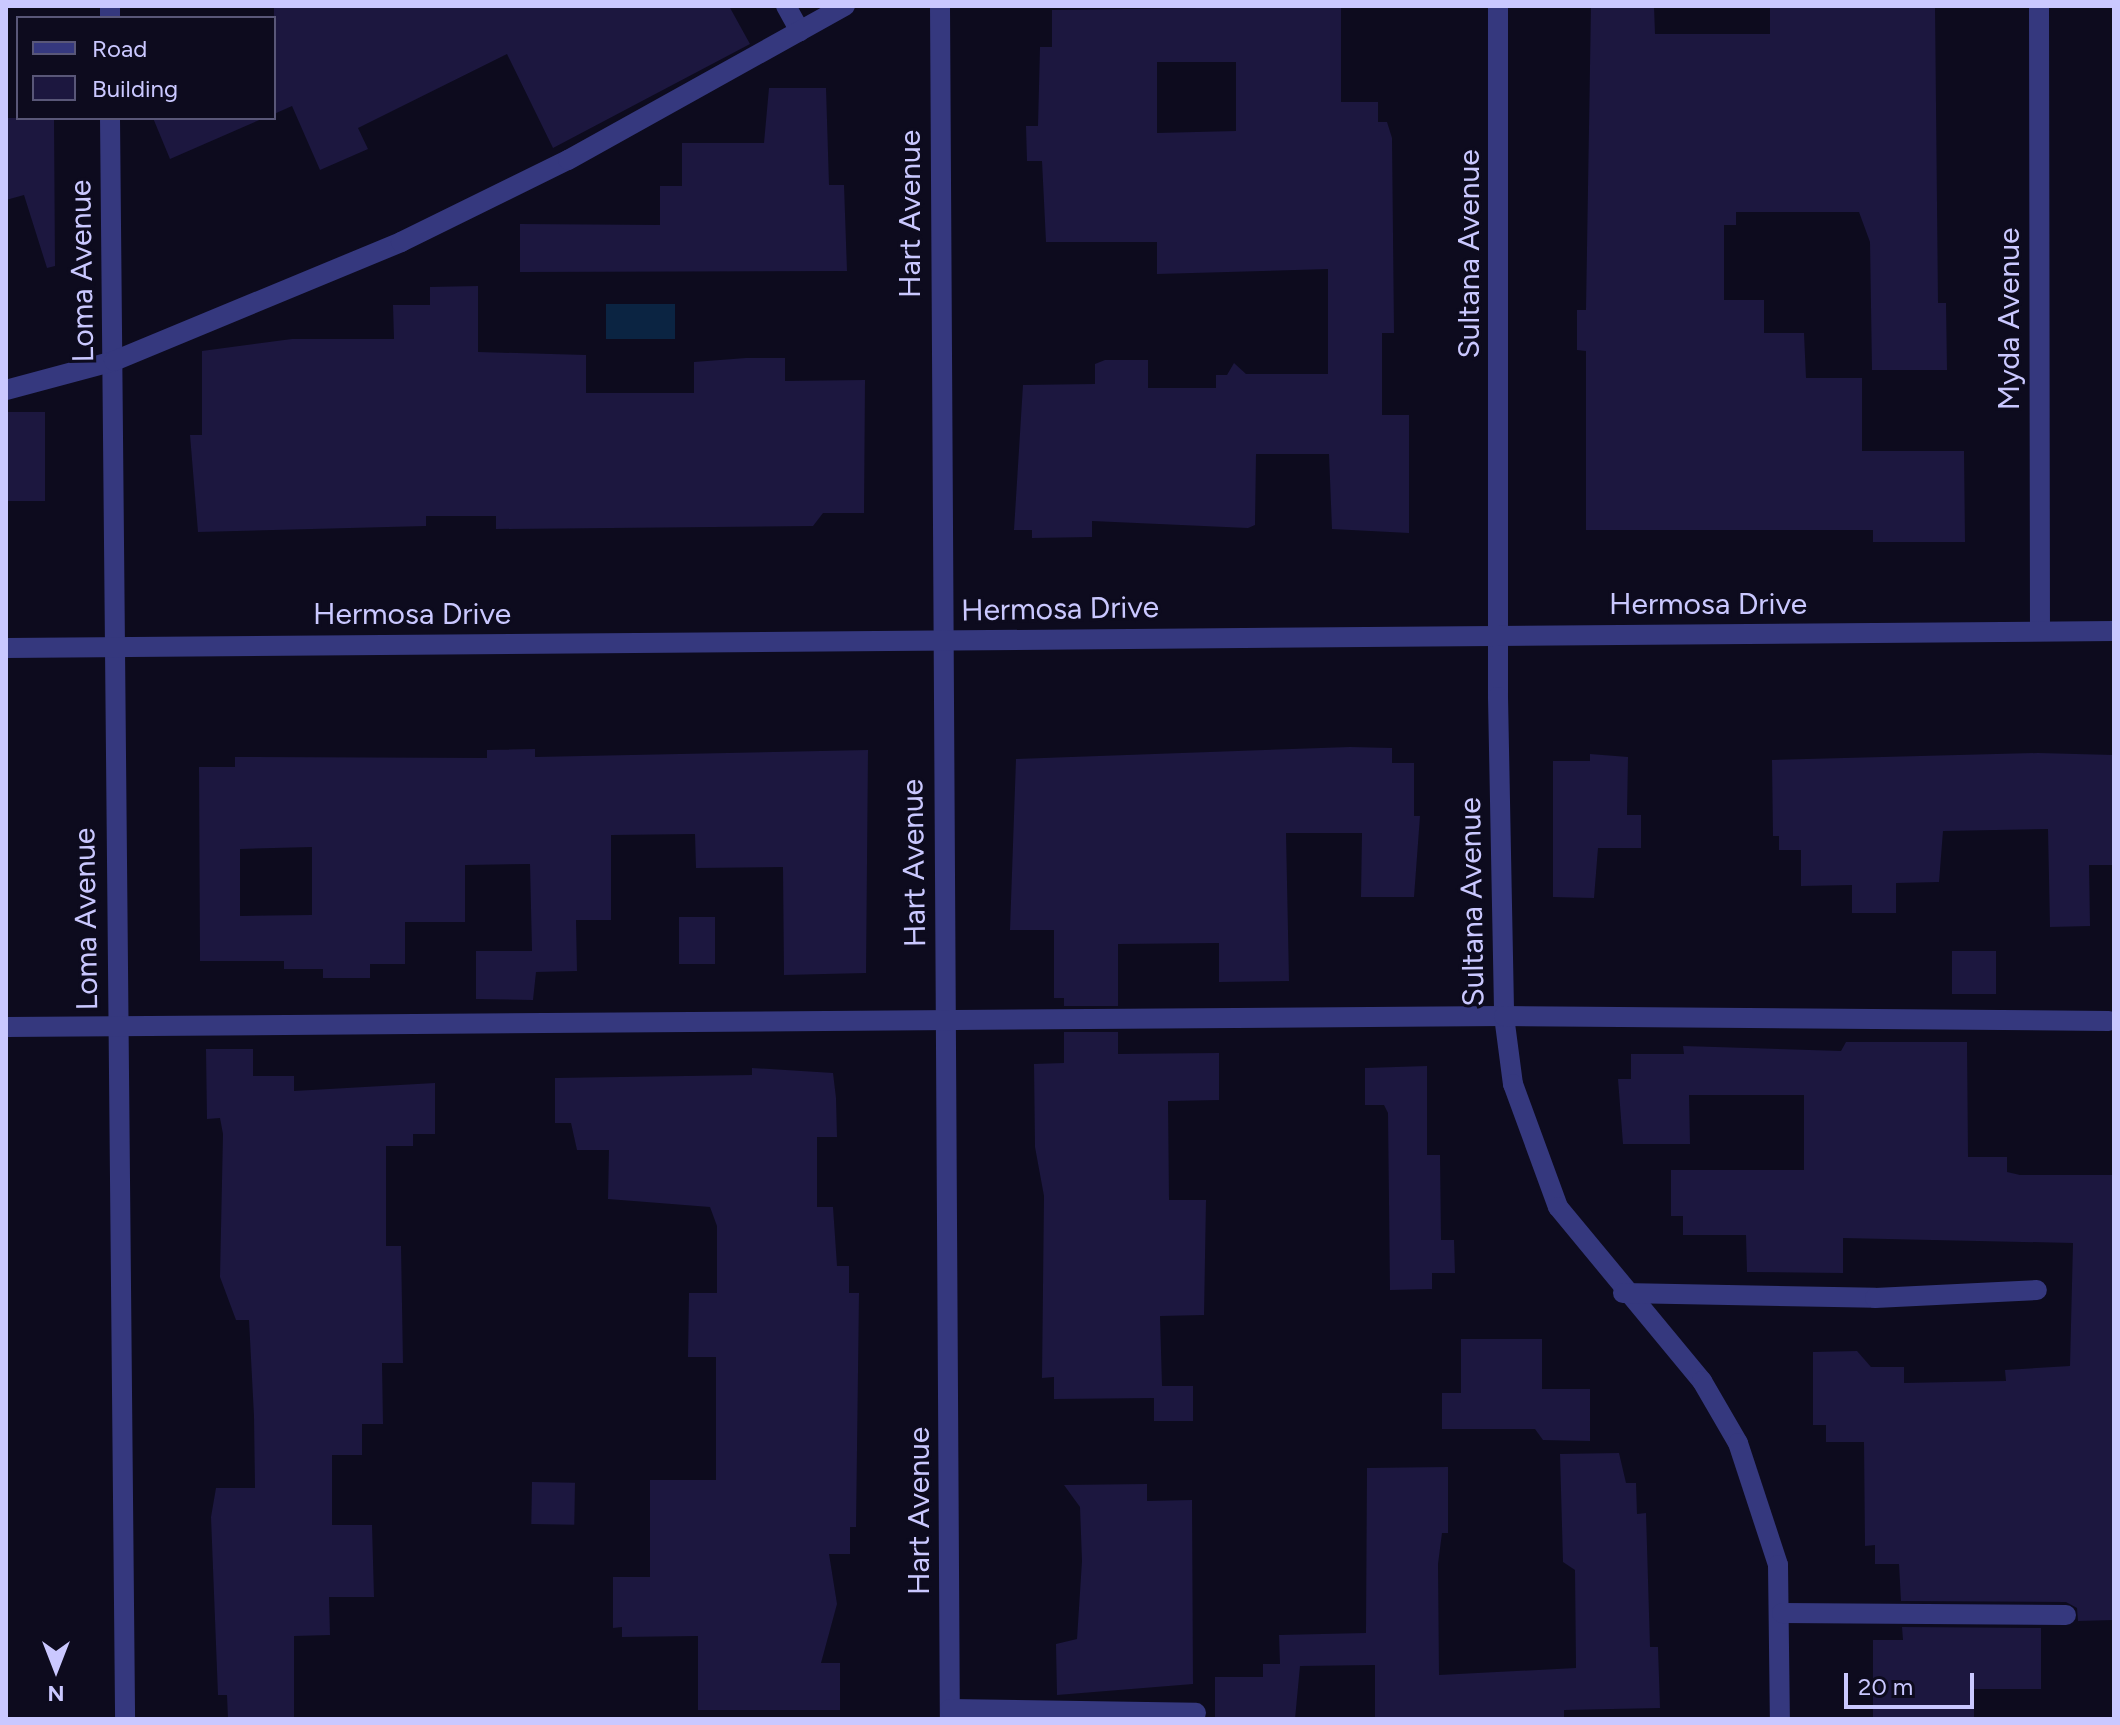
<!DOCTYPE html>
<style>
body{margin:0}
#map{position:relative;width:2120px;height:1725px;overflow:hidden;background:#0d0b1e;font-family:Figtree,sans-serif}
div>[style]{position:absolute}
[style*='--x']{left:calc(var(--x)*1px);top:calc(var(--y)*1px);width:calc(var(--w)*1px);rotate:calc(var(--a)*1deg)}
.water>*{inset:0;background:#0b2442;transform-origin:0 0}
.building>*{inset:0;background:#1c173f;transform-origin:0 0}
.minor>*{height:20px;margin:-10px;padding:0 10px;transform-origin:10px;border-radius:10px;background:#35387e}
span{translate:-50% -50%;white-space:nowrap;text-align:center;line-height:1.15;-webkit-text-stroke:6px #0d0b1e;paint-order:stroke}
.street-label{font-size:30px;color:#cac8ff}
.frame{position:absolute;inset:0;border:8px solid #cac8ff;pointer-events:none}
.legend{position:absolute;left:16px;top:16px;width:260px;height:104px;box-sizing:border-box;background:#0d0b1e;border:2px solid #595778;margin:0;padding:10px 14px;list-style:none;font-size:24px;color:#cac8ff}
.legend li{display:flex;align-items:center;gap:16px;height:40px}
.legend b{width:40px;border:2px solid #595778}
.north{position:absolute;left:16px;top:1629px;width:80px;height:80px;-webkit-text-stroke:6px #0d0b1e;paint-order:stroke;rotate:180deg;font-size:22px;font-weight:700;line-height:32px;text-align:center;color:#cac8ff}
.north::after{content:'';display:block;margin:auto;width:28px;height:36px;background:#cac8ff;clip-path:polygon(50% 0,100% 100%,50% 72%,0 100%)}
.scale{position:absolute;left:1844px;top:1673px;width:130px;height:36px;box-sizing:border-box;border:4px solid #cac8ff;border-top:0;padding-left:10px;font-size:24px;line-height:28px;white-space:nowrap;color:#cac8ff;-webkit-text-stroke:6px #0d0b1e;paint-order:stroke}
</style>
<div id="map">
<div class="water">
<i style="left:675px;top:304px;width:35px;height:69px;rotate:90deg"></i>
</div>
<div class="building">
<i style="clip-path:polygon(274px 6px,729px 6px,750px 44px,553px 148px,507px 54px,358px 128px,368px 149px,320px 170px,292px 106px,274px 114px)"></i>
<i style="clip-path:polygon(evenodd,1341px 6px,1341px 102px,1378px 102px,1378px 122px,1387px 122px,1392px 138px,1394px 333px,1382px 333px,1382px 415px,1409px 415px,1409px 533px,1332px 529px,1329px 454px,1256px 454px,1255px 525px,1248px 528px,1092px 521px,1092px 537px,1032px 538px,1032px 530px,1014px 530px,1023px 385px,1095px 384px,1095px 364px,1105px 360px,1148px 360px,1148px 388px,1216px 388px,1216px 375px,1227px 375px,1234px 363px,1246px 374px,1328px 374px,1328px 269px,1157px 274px,1157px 242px,1046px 242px,1042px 161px,1027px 161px,1026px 126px,1038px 126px,1040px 47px,1052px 47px,1052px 10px,1341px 6px,1157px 62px,1236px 62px,1236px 131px,1157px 133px,1157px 62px)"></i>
<i style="clip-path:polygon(1591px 6px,1654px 6px,1655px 34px,1770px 34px,1770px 6px,1935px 6px,1938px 303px,1946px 303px,1947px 370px,1872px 370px,1870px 242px,1859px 212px,1736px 212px,1736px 225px,1724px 225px,1724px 300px,1764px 300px,1764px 333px,1804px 333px,1806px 378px,1862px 378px,1862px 451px,1964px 451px,1965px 542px,1873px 542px,1873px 530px,1586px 530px,1586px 351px,1577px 350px,1577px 310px,1586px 310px)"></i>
<i style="clip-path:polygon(769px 88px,826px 88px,829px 185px,844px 185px,847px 271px,520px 272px,520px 224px,660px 225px,660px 186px,682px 186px,682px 143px,764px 143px)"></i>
<i style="clip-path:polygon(6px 118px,54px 118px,55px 266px,47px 268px,24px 195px,6px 200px)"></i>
<i style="clip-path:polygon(153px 118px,264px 118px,170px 159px)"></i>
<i style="clip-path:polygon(478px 286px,478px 352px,586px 355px,586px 393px,694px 393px,694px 362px,746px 358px,785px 358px,785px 381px,865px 380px,864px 513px,823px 513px,813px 526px,496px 529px,496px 516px,426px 516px,426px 526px,198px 532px,190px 435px,202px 435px,202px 351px,292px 339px,394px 339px,393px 305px,430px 305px,430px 287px)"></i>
<i style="left:6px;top:412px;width:39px;height:89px"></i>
<i style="clip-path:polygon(1350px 747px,1392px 748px,1392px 763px,1414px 763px,1414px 816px,1420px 816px,1414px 897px,1361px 897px,1362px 833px,1286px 833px,1289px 981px,1219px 982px,1219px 943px,1118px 944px,1118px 1006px,1064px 1006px,1064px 998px,1054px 998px,1054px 930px,1010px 930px,1016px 759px)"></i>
<i style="clip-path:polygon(evenodd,535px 749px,535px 757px,868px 750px,866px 973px,784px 975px,783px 867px,696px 868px,695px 834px,611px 835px,611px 920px,576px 920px,577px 971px,536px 972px,533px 1000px,476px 999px,476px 951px,532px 951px,530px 864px,465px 865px,465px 922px,405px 922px,405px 964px,370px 964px,370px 978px,323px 978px,323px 969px,284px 969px,284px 961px,200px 961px,199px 767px,235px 767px,235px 757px,487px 758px,487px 750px,535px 749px,312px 847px,312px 915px,240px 916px,240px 849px,312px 847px)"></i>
<i style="clip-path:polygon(2038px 753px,2114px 755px,2114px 865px,2089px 865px,2090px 926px,2050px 927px,2048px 829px,1943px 831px,1939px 882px,1896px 883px,1896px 913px,1852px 913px,1852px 885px,1801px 886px,1801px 850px,1779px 850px,1779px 836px,1773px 836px,1772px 760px)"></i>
<i style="clip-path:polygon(1590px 754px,1628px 757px,1627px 815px,1641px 815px,1641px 848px,1598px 848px,1594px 898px,1553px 897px,1553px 761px,1590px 761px)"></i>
<i style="left:679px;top:917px;width:36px;height:47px"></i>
<i style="left:1952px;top:951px;width:44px;height:43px"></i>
<i style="clip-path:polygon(1064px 1032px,1118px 1032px,1118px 1054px,1219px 1053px,1219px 1100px,1168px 1101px,1169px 1200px,1206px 1200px,1204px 1315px,1160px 1316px,1162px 1386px,1193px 1386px,1193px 1421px,1154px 1421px,1154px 1398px,1054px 1399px,1054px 1377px,1042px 1378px,1044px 1196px,1035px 1147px,1034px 1064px,1064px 1063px)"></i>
<i style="clip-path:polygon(1846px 1042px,1967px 1042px,1968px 1157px,2007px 1157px,2007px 1172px,2020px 1175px,2114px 1175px,2114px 1620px,2078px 1621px,2077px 1608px,2066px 1602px,1901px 1601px,1899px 1564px,1875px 1564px,1875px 1545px,1865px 1546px,1864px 1442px,1826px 1442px,1826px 1425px,1813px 1425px,1813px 1352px,1857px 1351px,1871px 1367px,1904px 1367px,1904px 1383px,2006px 1381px,2005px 1370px,2070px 1366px,2073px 1243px,1843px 1238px,1843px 1273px,1747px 1272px,1746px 1235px,1683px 1235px,1683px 1216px,1671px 1216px,1671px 1170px,1804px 1170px,1804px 1095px,1689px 1095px,1690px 1144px,1623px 1144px,1618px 1079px,1631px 1079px,1631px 1054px,1684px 1054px,1683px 1046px,1841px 1051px)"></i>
<i style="clip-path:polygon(206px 1049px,253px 1049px,253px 1076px,294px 1076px,294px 1091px,435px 1083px,435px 1134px,413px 1134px,413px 1146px,386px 1146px,386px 1246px,401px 1246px,403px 1363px,382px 1363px,383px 1424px,362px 1424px,362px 1455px,332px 1455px,332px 1525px,372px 1525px,374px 1597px,329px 1597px,330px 1635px,294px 1636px,294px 1719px,228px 1719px,227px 1695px,218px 1695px,211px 1517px,216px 1488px,255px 1488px,254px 1416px,249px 1320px,236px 1320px,220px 1277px,223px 1134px,220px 1118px,207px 1119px)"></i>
<i style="clip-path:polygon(1427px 1066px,1427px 1155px,1440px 1155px,1441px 1240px,1454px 1240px,1455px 1273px,1432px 1273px,1432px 1289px,1390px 1290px,1388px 1113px,1384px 1105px,1365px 1105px,1365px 1068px)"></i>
<i style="clip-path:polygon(752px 1068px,833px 1073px,836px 1098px,837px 1137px,817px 1137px,817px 1207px,833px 1207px,837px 1266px,849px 1266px,849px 1293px,859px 1293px,856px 1527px,850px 1527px,850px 1554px,829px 1554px,837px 1604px,821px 1663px,840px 1663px,840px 1710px,698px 1710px,698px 1636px,622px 1637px,622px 1627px,613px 1628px,613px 1577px,650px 1577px,650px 1480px,716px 1480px,716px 1357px,688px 1357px,689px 1293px,717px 1293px,717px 1226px,710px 1207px,608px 1199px,609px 1150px,577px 1150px,571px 1123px,555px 1123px,555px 1078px,752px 1075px)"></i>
<i style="clip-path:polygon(1461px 1339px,1542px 1339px,1542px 1389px,1590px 1389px,1590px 1441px,1543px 1440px,1535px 1429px,1442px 1429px,1442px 1393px,1461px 1393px)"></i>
<i style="clip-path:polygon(1619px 1453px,1626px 1483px,1636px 1483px,1637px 1514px,1646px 1513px,1650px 1647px,1658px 1647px,1660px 1708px,1564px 1710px,1564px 1719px,1375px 1718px,1375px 1665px,1300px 1666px,1295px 1719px,1215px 1719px,1215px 1677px,1263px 1677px,1263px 1664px,1280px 1664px,1279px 1635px,1366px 1633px,1367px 1468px,1448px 1467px,1448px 1533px,1442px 1533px,1438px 1564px,1439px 1675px,1576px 1668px,1575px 1570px,1563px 1562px,1560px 1454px)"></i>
<i style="left:532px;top:1482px;width:43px;height:42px;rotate:1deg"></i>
<i style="clip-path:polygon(1147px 1484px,1147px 1501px,1192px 1500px,1193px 1684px,1057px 1695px,1056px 1644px,1077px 1639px,1082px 1561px,1080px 1507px,1064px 1485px)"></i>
<i style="clip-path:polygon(1902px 1627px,2041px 1628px,2041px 1689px,1974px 1689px,1974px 1719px,1873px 1719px,1873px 1640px,1903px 1640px)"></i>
</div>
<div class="minor">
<i style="--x:786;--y:6;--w:29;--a:61"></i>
<i style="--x:940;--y:6;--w:1713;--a:89.67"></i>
<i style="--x:1498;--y:6;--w:691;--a:90"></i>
<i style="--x:1498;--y:697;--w:319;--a:88.9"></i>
<i style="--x:1504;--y:1016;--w:69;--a:82.5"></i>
<i style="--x:1513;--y:1084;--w:131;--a:69.9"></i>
<i style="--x:1558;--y:1207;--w:226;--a:50.4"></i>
<i style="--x:1702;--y:1381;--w:72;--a:59.9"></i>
<i style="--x:1738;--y:1443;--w:128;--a:71.8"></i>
<i style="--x:1778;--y:1565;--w:154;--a:89.3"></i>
<i style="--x:2039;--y:6;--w:625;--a:89.91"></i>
<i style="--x:110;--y:18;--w:12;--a:-90"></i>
<i style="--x:110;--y:118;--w:1601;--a:89.46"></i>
<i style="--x:6;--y:390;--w:112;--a:-15"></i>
<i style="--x:114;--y:361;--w:311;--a:-22.5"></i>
<i style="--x:401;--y:242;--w:186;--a:-26.2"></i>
<i style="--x:568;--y:160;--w:317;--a:-29.1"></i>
<i style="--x:6;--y:648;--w:2108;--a:-0.46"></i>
<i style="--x:6;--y:1027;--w:1498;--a:-0.42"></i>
<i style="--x:1504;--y:1016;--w:605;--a:0.47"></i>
<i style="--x:1623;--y:1293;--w:252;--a:1.1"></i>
<i style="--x:1875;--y:1298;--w:162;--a:-2.8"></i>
<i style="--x:1782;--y:1613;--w:284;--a:0.4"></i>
<i style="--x:950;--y:1709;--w:246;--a:0.9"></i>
</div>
<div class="street-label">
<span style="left:910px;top:214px;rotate:-90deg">Hart Avenue</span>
<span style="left:1469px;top:254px;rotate:-90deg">Sultana Avenue</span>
<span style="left:82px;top:271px;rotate:-91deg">Loma Avenue</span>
<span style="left:2009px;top:319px;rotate:-90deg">Myda Avenue</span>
<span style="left:1708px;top:604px">Hermosa Drive</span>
<span style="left:1060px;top:609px;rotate:-1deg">Hermosa Drive</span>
<span style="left:412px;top:614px">Hermosa Drive</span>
<span style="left:914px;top:863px;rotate:-91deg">Hart Avenue</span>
<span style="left:1472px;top:902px;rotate:-91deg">Sultana Avenue</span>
<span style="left:86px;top:919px;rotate:-91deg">Loma Avenue</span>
<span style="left:919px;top:1511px;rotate:-90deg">Hart Avenue</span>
</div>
<div class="frame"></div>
<ul class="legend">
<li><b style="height:10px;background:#35387e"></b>Road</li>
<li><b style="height:22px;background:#1c173f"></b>Building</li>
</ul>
<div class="north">N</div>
<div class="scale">20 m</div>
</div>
